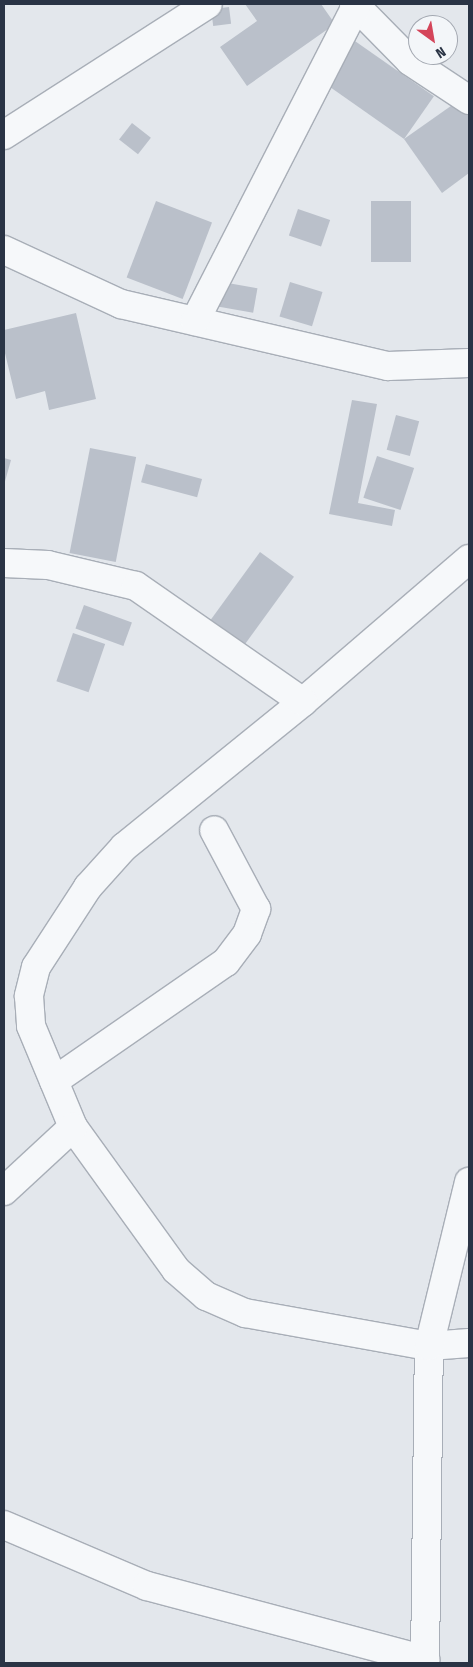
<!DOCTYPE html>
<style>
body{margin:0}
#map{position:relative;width:473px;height:1667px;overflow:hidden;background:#e3e7ec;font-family:"Fira Sans Condensed",sans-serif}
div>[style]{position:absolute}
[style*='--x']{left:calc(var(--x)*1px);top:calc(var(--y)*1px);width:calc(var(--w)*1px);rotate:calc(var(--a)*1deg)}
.building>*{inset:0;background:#bac0ca;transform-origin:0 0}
.roads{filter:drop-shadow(1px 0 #a8aeb7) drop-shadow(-1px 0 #a8aeb7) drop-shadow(0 1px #a8aeb7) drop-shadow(0 -1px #a8aeb7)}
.street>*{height:28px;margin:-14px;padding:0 14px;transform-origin:14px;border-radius:14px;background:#f6f8fa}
span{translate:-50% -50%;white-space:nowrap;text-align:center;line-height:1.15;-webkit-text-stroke:4px #f3f6f9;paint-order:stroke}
.frame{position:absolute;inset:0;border:5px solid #2a3445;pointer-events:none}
.north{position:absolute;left:408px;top:15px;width:50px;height:50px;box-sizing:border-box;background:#f3f6f9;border:1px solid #a3a8b1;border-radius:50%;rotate:148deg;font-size:14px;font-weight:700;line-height:20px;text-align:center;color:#2a3445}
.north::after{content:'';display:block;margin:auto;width:18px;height:22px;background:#d4455a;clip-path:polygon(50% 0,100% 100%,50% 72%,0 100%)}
</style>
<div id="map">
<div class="building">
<i style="clip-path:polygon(245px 4px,321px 4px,335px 24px,247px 86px,220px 47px,257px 21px)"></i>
<i style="left:229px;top:7px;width:17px;height:18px;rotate:83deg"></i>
<i style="left:352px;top:39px;width:100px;height:52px;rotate:35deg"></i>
<i style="clip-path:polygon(458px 101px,469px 117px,469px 173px,442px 193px,404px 139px)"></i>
<i style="left:132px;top:123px;width:24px;height:21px;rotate:38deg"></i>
<i style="left:156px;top:201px;width:60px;height:82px;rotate:21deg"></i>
<i style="left:371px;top:201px;width:40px;height:61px"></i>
<i style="left:298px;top:209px;width:34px;height:28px;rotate:19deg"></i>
<i style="left:222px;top:282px;width:36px;height:25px;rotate:10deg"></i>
<i style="left:290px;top:282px;width:34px;height:36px;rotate:17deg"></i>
<i style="clip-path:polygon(76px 313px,96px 399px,49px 410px,45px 391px,16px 399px,4px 349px,4px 330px)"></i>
<i style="clip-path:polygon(352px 400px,377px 404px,358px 503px,395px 510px,392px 526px,329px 514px)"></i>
<i style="left:396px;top:415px;width:24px;height:36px;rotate:15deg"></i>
<i style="left:90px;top:448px;width:47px;height:107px;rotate:11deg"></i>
<i style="left:377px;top:456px;width:39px;height:44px;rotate:18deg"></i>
<i style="clip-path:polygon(4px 458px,11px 460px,4px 485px)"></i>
<i style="left:146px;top:464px;width:58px;height:19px;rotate:15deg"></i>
<i style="left:260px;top:552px;width:42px;height:85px;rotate:36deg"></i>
<i style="left:84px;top:605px;width:51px;height:25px;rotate:20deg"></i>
<i style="left:73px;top:633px;width:34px;height:51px;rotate:19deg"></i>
</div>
<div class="roads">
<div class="street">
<i style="--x:354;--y:4;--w:80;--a:45.5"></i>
<i style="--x:410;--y:61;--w:71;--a:33.5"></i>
<i style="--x:4;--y:135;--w:242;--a:-32.7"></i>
<i style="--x:4;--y:250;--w:129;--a:24.8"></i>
<i style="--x:121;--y:304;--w:274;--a:13.1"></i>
<i style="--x:388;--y:366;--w:81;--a:-2.1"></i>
<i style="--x:195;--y:321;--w:353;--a:-62.9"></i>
<i style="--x:469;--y:559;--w:219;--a:139.3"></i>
<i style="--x:303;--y:702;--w:230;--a:141"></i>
<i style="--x:124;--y:847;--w:54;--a:132"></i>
<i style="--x:88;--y:887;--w:95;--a:123"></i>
<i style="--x:36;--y:967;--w:30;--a:104"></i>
<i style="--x:29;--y:996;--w:30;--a:86"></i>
<i style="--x:31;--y:1026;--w:109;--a:67.4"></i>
<i style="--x:73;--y:1127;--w:176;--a:54.2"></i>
<i style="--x:176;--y:1270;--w:40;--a:41"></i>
<i style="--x:206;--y:1296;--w:43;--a:23.6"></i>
<i style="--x:245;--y:1313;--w:187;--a:10.2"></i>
<i style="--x:429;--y:1346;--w:40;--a:-4.3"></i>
<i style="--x:4;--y:563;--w:44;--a:2.6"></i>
<i style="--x:48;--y:565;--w:90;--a:13.4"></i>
<i style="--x:136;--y:586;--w:203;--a:34.8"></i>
<i style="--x:54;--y:1081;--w:209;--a:-34.7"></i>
<i style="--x:226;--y:962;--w:35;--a:-53"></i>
<i style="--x:247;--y:934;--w:27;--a:-70"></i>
<i style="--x:256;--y:909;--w:89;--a:-118"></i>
<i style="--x:4;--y:1191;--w:94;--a:-42.8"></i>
<i style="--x:4;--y:1525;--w:155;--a:23.1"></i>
<i style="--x:147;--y:1586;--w:288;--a:14.9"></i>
<i style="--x:425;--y:1663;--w:317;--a:-89.3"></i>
<i style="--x:429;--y:1346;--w:169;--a:-76.3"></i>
</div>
</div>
<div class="frame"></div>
<div class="north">N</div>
</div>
